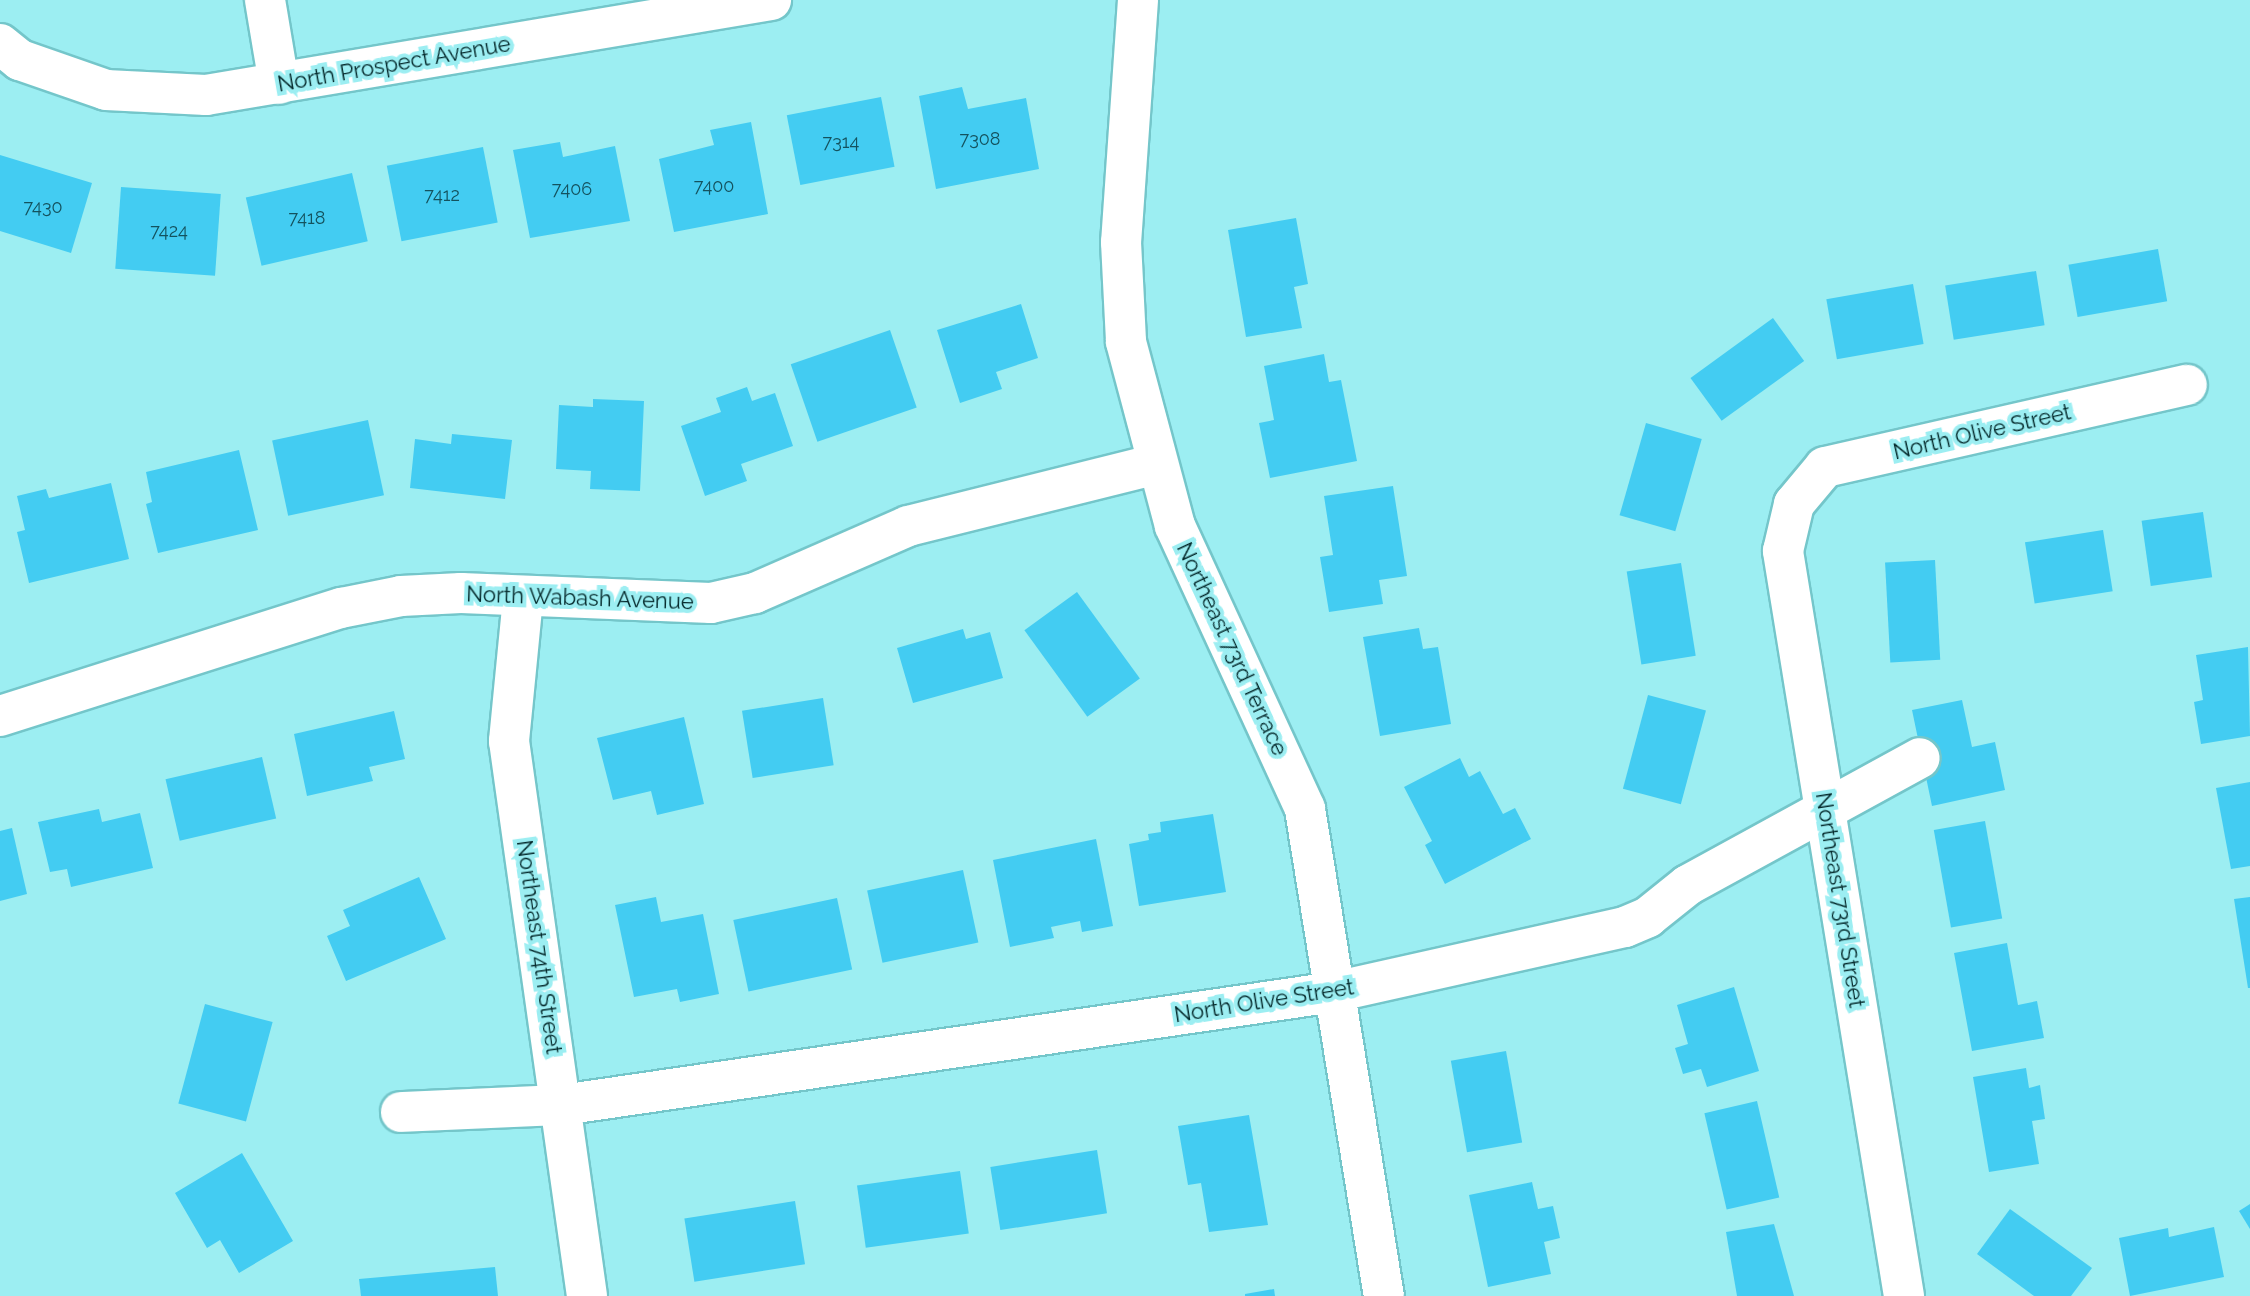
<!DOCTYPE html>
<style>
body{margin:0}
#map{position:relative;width:2250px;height:1296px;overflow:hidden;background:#9ceef2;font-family:Raleway,sans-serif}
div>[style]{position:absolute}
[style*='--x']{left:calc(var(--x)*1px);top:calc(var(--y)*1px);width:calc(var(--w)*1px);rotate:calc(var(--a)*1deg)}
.building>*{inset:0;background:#43ccf2;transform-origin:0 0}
.roads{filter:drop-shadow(2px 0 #74c6ca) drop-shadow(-2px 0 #74c6ca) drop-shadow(0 2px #74c6ca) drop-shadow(0 -2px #74c6ca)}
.minor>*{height:40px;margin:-20px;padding:0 20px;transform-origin:20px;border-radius:20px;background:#fff}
span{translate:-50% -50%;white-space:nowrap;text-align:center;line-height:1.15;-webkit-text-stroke:8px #9ceef2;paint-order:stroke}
.number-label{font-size:18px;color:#14525e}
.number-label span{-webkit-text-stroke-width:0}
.street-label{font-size:22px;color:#052a2c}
</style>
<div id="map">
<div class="building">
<i style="clip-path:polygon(962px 87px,968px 109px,1026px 98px,1039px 169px,936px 189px,919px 96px)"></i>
<i style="left:881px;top:97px;width:71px;height:96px;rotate:79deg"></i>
<i style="clip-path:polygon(751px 122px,768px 214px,674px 232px,659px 159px,714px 145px,710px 130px)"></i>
<i style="clip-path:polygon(560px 142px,563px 157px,615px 146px,630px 221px,530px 238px,513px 150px)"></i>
<i style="left:483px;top:147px;width:77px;height:98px;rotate:79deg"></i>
<i style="clip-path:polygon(0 155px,92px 183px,71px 253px,0 231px)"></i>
<i style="left:352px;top:173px;width:70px;height:109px;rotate:77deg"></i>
<i style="left:121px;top:187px;width:100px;height:82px;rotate:4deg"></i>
<i style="clip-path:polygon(1296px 218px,1308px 284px,1294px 287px,1302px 328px,1246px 337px,1228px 230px)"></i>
<i style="left:2158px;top:249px;width:53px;height:91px;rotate:80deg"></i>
<i style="left:2036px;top:271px;width:55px;height:92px;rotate:81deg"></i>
<i style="left:1913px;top:284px;width:61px;height:88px;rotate:80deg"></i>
<i style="clip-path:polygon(1021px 304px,1038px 358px,996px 372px,1002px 389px,960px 403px,937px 330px)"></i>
<i style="left:1773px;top:318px;width:53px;height:102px;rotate:54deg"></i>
<i style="left:890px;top:330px;width:82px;height:105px;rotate:71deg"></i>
<i style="clip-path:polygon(1324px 354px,1329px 382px,1341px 380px,1357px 461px,1270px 478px,1259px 423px,1274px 420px,1264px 366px)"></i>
<i style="clip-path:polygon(747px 387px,752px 401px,775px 393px,793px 446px,741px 464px,747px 481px,705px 496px,681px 426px,721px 412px,716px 398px)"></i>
<i style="clip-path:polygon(593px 399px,644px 401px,640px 491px,590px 489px,591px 471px,556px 469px,559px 405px,593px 407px)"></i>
<i style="left:368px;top:420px;width:77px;height:98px;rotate:78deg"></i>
<i style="left:1646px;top:423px;width:58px;height:96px;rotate:16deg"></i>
<i style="clip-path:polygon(452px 434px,512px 440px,505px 499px,410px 488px,415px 439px,451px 444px)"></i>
<i style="clip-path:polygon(239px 450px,258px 530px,158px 553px,146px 504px,152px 502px,146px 472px)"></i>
<i style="clip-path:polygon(111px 483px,129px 559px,29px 583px,17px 532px,25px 530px,17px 496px,46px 489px,49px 498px)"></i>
<i style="clip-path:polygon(1393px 486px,1407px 576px,1379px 580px,1383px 604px,1329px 612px,1320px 557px,1333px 555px,1324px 496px)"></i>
<i style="left:2203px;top:512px;width:66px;height:62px;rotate:82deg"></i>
<i style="left:2103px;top:530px;width:62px;height:79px;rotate:81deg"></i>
<i style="left:1935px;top:560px;width:100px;height:50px;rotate:87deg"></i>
<i style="left:1681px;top:563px;width:94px;height:55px;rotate:81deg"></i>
<i style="left:1077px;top:592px;width:107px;height:65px;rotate:54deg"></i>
<i style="clip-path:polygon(1419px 628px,1423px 649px,1438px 647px,1451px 724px,1380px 736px,1363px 637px)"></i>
<i style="clip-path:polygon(963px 629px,966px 639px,990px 632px,1003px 678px,913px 703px,897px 648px)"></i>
<i style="clip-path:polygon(2248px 647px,2250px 736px,2201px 744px,2194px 702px,2203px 700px,2196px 655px)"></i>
<i style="left:1648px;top:695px;width:60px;height:97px;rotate:15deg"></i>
<i style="left:823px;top:698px;width:68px;height:82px;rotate:81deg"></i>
<i style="clip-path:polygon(1962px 700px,1972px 747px,1995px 742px,2005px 790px,1932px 806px,1912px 710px)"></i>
<i style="clip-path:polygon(394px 711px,405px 759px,369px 767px,373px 781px,307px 796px,294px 734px)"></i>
<i style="clip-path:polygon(684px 717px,704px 804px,657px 815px,651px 791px,613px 800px,597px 738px)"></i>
<i style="left:262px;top:757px;width:63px;height:99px;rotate:77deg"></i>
<i style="clip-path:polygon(1460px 758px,1469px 777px,1480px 771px,1503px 814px,1515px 808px,1531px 839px,1445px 884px,1425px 845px,1432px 841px,1404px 787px)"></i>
<i style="clip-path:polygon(2250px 782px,2250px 866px,2231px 869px,2216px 788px)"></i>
<i style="clip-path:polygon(99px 809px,102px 822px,140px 813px,153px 868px,71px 887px,67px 869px,50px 872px,38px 822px)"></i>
<i style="clip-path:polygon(1213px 814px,1226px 892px,1139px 906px,1129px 844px,1149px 840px,1148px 834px,1161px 832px,1160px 822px)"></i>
<i style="left:1985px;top:821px;width:99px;height:52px;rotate:80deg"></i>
<i style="clip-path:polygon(12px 828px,27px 894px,0 901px,0 831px)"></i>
<i style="clip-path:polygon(1096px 839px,1113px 926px,1082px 932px,1080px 921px,1051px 927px,1054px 938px,1010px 947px,993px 860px)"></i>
<i style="left:963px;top:870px;width:74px;height:98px;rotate:78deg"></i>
<i style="clip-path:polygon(419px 877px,446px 939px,346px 981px,327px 936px,350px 926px,343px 910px)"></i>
<i style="clip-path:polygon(656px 897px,661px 922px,703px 914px,719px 994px,680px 1002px,677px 989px,634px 997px,615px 905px)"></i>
<i style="clip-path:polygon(2250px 897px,2250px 988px,2248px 988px,2234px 899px)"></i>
<i style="left:837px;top:898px;width:73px;height:106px;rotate:78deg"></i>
<i style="clip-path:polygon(2007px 943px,2018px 1005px,2037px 1001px,2044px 1038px,1972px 1051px,1954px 953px)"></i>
<i style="clip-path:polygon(1734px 987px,1759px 1071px,1707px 1087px,1701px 1069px,1683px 1074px,1675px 1048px,1688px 1044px,1677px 1005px)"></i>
<i style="left:205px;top:1004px;width:70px;height:103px;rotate:15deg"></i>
<i style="left:1506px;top:1051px;width:93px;height:56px;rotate:80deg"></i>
<i style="clip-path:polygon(2026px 1068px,2029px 1088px,2040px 1085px,2045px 1119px,2032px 1121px,2039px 1164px,1989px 1172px,1973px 1077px)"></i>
<i style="left:1757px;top:1101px;width:99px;height:54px;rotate:77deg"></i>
<i style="clip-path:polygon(1249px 1115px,1268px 1225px,1209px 1232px,1201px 1183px,1188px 1185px,1178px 1126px)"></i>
<i style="left:1097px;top:1150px;width:64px;height:108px;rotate:81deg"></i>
<i style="clip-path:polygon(242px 1153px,293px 1241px,239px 1273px,220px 1240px,207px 1248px,175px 1193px)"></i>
<i style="left:960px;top:1171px;width:63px;height:104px;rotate:82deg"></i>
<i style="clip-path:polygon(1532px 1182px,1538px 1209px,1553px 1206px,1560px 1238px,1544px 1242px,1551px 1274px,1488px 1287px,1469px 1195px)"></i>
<i style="left:795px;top:1201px;width:64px;height:112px;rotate:81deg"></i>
<i style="clip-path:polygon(2250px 1204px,2250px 1229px,2239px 1211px)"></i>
<i style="clip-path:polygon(2010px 1209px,2092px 1268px,2071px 1296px,2034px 1296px,1977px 1254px)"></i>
<i style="clip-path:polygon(1774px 1224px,1794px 1296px,1737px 1296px,1726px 1232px)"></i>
<i style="clip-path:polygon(2214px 1227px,2224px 1277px,2130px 1296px,2119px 1238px,2168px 1228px,2169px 1237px)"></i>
<i style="clip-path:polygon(495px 1267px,498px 1296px,361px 1296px,359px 1279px)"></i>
<i style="clip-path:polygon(1274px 1289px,1275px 1296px,1245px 1296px,1245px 1294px)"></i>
</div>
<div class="roads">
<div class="minor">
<i style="--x:265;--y:0;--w:85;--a:80.5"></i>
<i style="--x:1138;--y:0;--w:243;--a:94"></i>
<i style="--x:1121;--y:242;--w:100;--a:87.1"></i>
<i style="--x:1126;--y:342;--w:190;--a:75.1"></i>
<i style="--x:1175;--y:526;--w:311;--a:65.3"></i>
<i style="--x:1305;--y:809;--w:493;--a:80.8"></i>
<i style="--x:0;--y:44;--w:26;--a:39"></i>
<i style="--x:20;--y:60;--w:91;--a:19.2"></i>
<i style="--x:106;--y:90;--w:100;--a:2.9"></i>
<i style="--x:206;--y:95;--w:573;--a:-9.54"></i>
<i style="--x:523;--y:598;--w:144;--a:95.6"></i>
<i style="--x:509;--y:741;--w:560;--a:82"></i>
<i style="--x:0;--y:716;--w:358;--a:-17.6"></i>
<i style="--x:341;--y:608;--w:61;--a:-11.3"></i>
<i style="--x:401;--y:596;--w:60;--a:-2.9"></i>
<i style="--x:461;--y:593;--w:250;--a:2.3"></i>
<i style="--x:711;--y:603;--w:45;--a:-12.8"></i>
<i style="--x:755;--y:593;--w:167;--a:-23.6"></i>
<i style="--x:908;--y:526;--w:256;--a:-14"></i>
<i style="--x:401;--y:1112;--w:161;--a:-2.5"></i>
<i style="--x:562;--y:1105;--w:780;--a:-8.33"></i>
<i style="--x:1334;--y:992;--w:298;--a:-12.6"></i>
<i style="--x:1625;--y:927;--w:25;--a:-23"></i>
<i style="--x:1648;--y:917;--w:51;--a:-38.7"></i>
<i style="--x:1688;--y:885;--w:264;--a:-28.7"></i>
<i style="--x:1904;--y:1296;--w:755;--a:-99.23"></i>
<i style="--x:1783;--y:551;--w:48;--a:-76.8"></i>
<i style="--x:1794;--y:504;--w:48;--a:-50"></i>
<i style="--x:1825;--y:467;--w:371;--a:-12.8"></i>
</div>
</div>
<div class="number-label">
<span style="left:980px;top:139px">7308</span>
<span style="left:841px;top:142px">7314</span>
<span style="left:714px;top:186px">7400</span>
<span style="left:572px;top:189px">7406</span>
<span style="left:442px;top:195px">7412</span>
<span style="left:43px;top:207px">7430</span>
<span style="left:307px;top:218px">7418</span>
<span style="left:169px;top:231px">7424</span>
</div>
<div class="street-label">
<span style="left:394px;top:64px;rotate:-10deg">North Prospect Avenue</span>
<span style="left:1982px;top:432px;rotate:-13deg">North Olive Street</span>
<span style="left:580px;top:598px;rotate:2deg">North Wabash Avenue</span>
<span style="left:1232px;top:649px;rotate:65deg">Northeast 73rd Terrace</span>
<span style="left:1840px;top:900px;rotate:81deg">Northeast 73rd Street</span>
<span style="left:539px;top:947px;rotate:82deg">Northeast 74th Street</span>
<span style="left:1264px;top:1001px;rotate:-9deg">North Olive Street</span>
</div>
</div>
